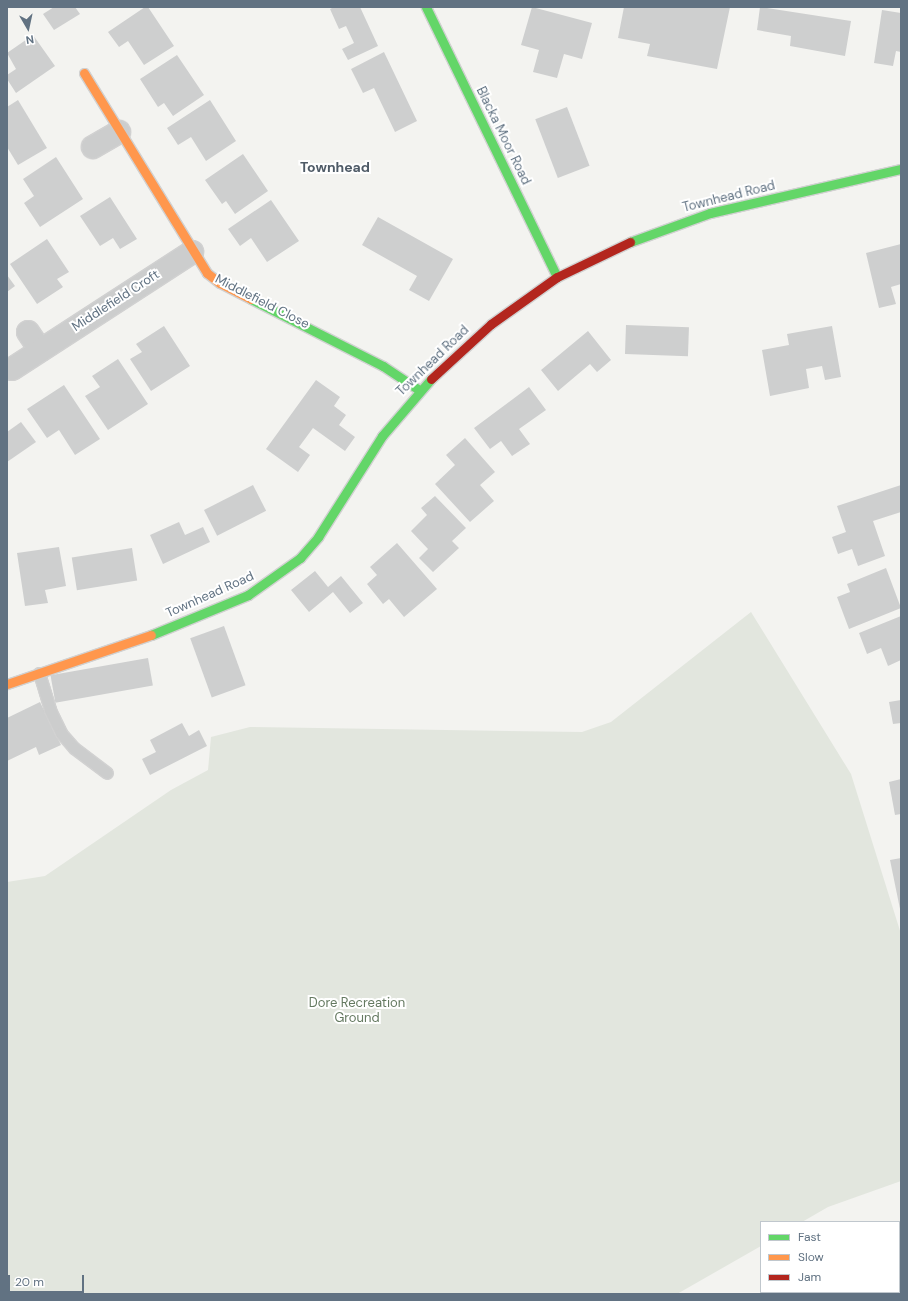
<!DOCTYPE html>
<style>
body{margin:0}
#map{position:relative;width:908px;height:1301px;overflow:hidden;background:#f3f3f0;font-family:"DM Sans",sans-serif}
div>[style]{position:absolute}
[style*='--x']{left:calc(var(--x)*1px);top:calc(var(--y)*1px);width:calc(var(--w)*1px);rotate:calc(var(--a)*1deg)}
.green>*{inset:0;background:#e2e6de}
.building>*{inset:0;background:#cecfcf;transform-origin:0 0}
.roads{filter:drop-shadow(1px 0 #d1d1d1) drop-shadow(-1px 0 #d1d1d1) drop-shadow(0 1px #d1d1d1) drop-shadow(0 -1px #d1d1d1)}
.lane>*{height:11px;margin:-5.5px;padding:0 5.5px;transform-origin:5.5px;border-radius:5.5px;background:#cccdcd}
.street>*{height:22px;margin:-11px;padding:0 11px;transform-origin:11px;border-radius:11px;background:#cccdcd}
.fast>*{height:9px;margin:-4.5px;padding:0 4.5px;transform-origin:4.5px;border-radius:4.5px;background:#63d668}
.slow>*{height:9px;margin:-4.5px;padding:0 4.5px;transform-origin:4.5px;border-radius:4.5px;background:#ff974d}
.jam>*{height:9px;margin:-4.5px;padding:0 4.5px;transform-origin:4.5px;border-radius:4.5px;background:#b3261e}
span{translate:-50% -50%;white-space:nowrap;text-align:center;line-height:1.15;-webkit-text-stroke:4px #fff;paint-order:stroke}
.street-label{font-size:13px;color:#617282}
.park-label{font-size:13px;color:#647960}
.neighbourhood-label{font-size:14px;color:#4f5b67;font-weight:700}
.frame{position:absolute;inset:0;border:8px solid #617282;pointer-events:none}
.legend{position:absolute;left:760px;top:1221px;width:140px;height:72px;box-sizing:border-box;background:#fff;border:1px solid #c0c7cd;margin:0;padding:5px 7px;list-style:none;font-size:12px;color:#617282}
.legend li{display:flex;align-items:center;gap:8px;height:20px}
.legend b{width:20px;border:1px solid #c0c7cd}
.north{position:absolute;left:8px;top:8px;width:40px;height:40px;-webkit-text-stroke:3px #fff;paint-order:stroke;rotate:171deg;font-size:11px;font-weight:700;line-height:16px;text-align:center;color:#617282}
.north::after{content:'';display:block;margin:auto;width:14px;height:18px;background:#617282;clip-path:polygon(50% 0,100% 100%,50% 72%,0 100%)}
.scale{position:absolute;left:8px;top:1275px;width:76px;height:18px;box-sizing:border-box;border:2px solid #617282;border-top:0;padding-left:5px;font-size:12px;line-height:14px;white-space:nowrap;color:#617282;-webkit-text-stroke:3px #fff;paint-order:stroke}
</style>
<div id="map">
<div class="green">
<i style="clip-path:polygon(751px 612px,851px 774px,901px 934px,901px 1181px,828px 1207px,802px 1222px,761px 1222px,761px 1246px,677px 1294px,7px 1294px,7px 882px,45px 876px,171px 790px,208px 770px,211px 737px,250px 727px,582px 732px,611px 722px)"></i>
</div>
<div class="building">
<i style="clip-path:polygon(54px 7px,75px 7px,80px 14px,54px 30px,43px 14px)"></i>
<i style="clip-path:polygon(145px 7px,148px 7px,174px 46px,144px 65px,128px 41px,119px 47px,108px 32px)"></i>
<i style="clip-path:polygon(334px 7px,360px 7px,378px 46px,348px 60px,342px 49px,354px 43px,346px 26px,339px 29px,330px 9px)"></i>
<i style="clip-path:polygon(532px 7px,592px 23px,582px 59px,564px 54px,557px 78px,533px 72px,539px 50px,521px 45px)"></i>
<i style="clip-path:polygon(624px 7px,730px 7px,717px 69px,647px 56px,650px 44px,618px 38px)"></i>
<i style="clip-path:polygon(760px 7px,851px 21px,845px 56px,790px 46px,791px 36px,757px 30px)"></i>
<i style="clip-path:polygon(882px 10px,901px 13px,901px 52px,896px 51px,893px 66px,874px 63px)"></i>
<i style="clip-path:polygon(33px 35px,55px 66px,16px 93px,7px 79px,7px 75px,16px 69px,7px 53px)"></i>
<i style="clip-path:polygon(384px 52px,417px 121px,395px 132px,374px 88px,363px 93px,351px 69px)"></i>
<i style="clip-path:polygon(177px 55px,204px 95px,173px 116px,164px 103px,158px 107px,140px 79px)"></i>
<i style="clip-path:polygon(18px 100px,47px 148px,18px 165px,7px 147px,7px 107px)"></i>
<i style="clip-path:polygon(210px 100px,236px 141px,206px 161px,191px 137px,178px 145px,167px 128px)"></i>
<i style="left:567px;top:107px;width:63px;height:34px;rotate:69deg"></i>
<i style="clip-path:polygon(243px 154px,268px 191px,235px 214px,226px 201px,222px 204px,205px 180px)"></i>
<i style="clip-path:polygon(56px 157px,83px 199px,40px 227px,24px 203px,34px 196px,23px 179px)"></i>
<i style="clip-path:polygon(110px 197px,137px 239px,120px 249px,113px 238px,100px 246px,80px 216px)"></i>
<i style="clip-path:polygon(271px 200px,299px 241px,267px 262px,251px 238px,240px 246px,228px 229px)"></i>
<i style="clip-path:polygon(378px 217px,453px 259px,429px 301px,409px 290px,417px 276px,362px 245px)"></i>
<i style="clip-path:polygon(47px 239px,69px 272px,57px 279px,63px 287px,37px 304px,10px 264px)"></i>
<i style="clip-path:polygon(901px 244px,901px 284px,891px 287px,896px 304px,879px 308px,866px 253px)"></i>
<i style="clip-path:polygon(7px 275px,15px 286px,7px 292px)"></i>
<i style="left:626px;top:325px;width:63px;height:29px;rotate:2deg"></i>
<i style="clip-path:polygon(164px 326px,190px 366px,151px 391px,130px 359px,142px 352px,136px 344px)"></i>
<i style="clip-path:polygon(832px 326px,841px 377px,825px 380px,822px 366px,806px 369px,809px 388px,770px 396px,762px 350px,789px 345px,787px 334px)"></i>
<i style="clip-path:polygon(588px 331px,611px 360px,597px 372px,590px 364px,558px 391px,541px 370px)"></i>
<i style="clip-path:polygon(118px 359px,148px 404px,108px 430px,85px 396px,100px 387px,92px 376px)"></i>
<i style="clip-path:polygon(316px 380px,340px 397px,334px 406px,346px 415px,339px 425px,355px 437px,345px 451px,313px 428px,299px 447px,310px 455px,298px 472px,266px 449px)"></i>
<i style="clip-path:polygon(64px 385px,100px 439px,75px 455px,59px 430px,47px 438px,27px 409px)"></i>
<i style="clip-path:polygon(529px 387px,546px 410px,519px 429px,530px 444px,512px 456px,501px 441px,490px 449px,474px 428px)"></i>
<i style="clip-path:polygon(21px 422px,36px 442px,7px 462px,7px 432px)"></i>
<i style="clip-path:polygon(465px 438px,495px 472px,480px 485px,494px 501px,470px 522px,435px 484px,455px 465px,446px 455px)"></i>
<i style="left:253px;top:485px;width:29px;height:55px;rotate:63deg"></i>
<i style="clip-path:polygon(901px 485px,901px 512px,873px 521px,885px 556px,858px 566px,852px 549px,838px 554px,832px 537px,846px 532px,837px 506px)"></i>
<i style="clip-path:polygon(435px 496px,466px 528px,452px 541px,459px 548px,433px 572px,419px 558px,428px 549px,411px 531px,427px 515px,421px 508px)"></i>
<i style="clip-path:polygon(179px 522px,185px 535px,203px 527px,210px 542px,163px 564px,150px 535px)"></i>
<i style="clip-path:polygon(397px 543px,437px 589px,404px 617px,389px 599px,383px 604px,367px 584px,377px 575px,370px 567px)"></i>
<i style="clip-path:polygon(59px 547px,66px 586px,45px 590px,48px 603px,25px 606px,17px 553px)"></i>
<i style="left:132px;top:548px;width:33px;height:61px;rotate:81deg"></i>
<i style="clip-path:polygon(886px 568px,901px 608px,849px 629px,837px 597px,850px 592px,847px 584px)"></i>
<i style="clip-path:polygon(315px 571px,328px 587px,341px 576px,363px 603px,350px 613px,333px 592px,309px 612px,291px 590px)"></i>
<i style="clip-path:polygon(901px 616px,901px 660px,888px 666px,881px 648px,867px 654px,859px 633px)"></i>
<i style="left:224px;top:626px;width:63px;height:36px;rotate:70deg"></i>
<i style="left:148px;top:658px;width:28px;height:99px;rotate:80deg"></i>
<i style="clip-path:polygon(901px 700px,901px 723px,893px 724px,889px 702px)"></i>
<i style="clip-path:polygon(40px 702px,61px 745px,39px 755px,36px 747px,7px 761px,7px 718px)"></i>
<i style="clip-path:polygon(182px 723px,189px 736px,199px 730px,207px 746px,150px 775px,142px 759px,156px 752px,150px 740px)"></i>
<i style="clip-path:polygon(901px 779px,901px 814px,895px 815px,889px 782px)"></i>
<i style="clip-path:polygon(901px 858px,901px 909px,900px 909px,890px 860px)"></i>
<i style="clip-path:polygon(901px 1224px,901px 1272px,899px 1268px)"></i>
</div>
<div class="roads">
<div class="lane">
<i style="--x:39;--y:673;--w:39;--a:73"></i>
<i style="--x:50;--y:710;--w:25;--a:64"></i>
<i style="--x:61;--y:733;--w:20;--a:49"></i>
<i style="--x:74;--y:748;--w:41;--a:37.1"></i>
</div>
<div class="street">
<i style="--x:93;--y:147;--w:30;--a:-30"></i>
<i style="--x:28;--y:332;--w:22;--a:56"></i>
<i style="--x:12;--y:369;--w:215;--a:-33"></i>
</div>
<div class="fast">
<i style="--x:426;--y:7;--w:300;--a:64.1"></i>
<i style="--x:630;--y:242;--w:85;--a:-19.9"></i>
<i style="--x:710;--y:213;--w:196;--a:-13"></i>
<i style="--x:251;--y:299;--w:148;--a:26.9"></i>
<i style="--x:383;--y:366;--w:43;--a:33.7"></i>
<i style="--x:151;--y:635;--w:105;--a:-22.4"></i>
<i style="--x:248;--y:595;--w:64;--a:-35.4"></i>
<i style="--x:300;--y:558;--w:28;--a:-49"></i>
<i style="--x:318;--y:537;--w:120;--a:-57.6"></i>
<i style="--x:382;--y:436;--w:75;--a:-49.3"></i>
</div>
<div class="slow">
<i style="--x:84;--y:73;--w:235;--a:58.4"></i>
<i style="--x:207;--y:273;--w:16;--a:38"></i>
<i style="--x:220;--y:283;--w:35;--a:27"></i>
<i style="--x:7;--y:684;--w:152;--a:-18.8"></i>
</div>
<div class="jam">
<i style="--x:431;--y:379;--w:81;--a:-42.5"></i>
<i style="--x:491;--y:324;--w:81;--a:-35.5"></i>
<i style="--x:557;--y:277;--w:81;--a:-25.6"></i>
</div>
</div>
<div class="street-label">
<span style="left:503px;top:136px;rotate:64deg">Blacka Moor Road</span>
<span style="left:729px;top:197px;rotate:-14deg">Townhead Road</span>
<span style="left:116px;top:301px;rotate:-33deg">Middlefield Croft</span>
<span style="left:262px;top:302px;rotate:27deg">Middlefield Close</span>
<span style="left:433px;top:361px;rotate:-44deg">Townhead Road</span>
<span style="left:210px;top:595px;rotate:-24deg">Townhead Road</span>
</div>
<div class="park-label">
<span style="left:357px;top:1011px">Dore Recreation<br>Ground</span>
</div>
<div class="neighbourhood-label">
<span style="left:335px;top:167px">Townhead</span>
</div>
<div class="frame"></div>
<ul class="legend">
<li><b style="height:5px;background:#63d668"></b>Fast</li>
<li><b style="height:5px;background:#ff974d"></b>Slow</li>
<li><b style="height:5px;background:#b3261e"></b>Jam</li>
</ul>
<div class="north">N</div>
<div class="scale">20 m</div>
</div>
